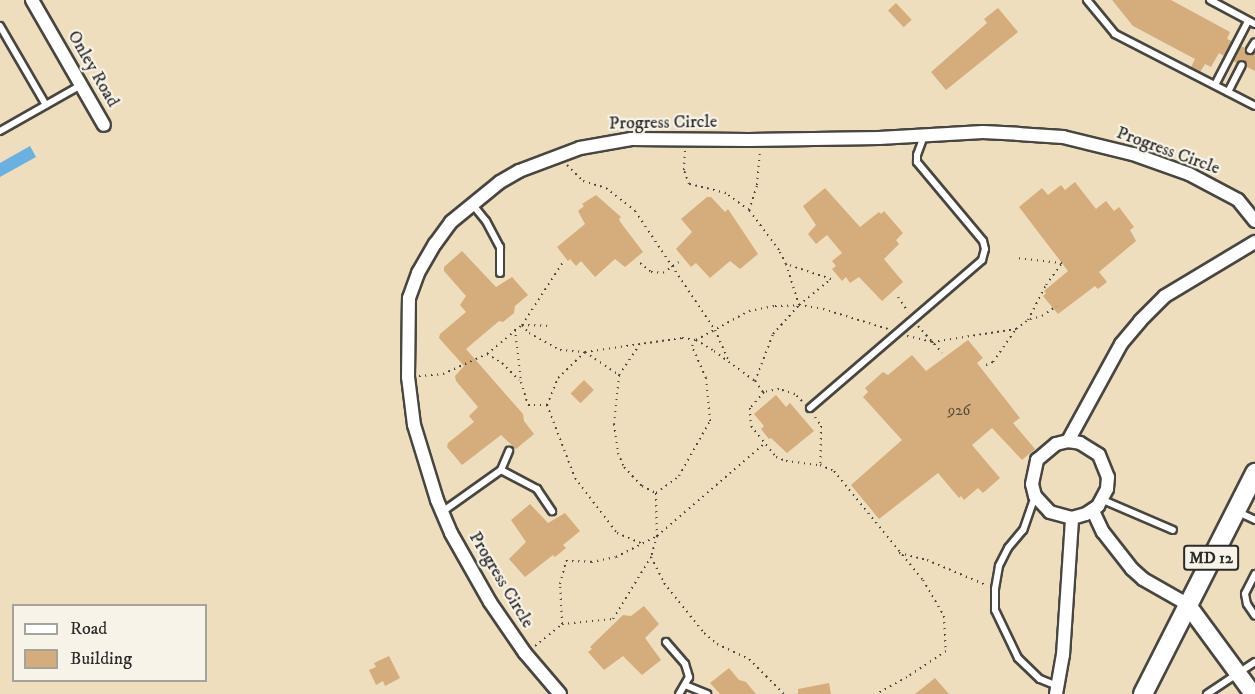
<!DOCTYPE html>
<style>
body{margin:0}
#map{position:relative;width:1255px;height:694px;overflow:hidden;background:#efdebd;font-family:"IM FELL DW Pica",serif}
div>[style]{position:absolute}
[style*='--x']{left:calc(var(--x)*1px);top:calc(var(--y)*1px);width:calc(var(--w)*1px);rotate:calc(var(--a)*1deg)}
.water>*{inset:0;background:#69b1e1}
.building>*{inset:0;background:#d5ac7c;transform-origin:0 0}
.path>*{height:2px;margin-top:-1px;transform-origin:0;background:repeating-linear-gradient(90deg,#484641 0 1.5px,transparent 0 6px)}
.roads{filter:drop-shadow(2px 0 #484641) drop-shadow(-2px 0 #484641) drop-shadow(0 2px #484641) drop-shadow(0 -2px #484641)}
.lane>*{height:6px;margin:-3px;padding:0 3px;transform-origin:3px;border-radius:3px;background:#fff}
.street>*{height:12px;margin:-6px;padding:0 6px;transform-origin:6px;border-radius:6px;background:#fff}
.secondary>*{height:16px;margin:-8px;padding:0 8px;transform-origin:8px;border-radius:8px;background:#fff}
.primary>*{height:18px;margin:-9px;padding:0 9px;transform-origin:9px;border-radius:9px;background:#fff}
span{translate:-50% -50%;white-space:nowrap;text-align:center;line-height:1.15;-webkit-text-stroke:4.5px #f7f3e8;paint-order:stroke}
.number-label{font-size:15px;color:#564b3f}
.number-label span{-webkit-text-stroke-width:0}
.shield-label span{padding:2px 4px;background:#f7f3e8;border:2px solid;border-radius:4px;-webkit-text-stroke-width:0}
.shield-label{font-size:16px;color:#2b2b2b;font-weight:700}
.street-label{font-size:18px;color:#2b2b2b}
.legend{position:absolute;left:12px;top:604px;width:195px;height:78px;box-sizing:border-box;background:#f7f3e8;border:2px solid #a5a39c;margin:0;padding:8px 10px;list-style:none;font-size:18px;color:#2b2b2b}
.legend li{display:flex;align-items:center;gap:12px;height:30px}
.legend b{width:30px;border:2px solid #a5a39c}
</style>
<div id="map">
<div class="water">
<i style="clip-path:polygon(30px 146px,36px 157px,0 177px,0 163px)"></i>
</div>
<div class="building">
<i style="clip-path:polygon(1112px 0,1171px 0,1230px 32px,1227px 39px,1232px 41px,1224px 56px,1219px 53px,1211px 67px,1205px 64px,1200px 72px,1191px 67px,1195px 59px,1133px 26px)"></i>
<i style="left:896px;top:3px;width:23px;height:11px;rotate:47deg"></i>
<i style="clip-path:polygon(998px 8px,1018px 32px,946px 90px,931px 72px,987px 23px,984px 19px)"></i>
<i style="clip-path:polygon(1241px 46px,1245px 48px,1248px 55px,1255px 53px,1255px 71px,1247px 67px,1244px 60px,1237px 63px,1233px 61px)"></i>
<i style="clip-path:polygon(1075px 182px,1096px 209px,1106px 201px,1114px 211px,1119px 207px,1134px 227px,1130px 230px,1136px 241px,1099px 272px,1107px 282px,1098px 289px,1095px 286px,1058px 314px,1043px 296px,1046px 293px,1044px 291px,1068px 271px,1019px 207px,1042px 188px,1048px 195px,1061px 185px,1065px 190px)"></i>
<i style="clip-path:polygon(825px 188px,860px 227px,879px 212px,881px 214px,884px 211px,903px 233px,896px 240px,899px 244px,884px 259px,903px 282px,882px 301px,859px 277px,850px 283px,846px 277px,842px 281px,832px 269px,836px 266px,832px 261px,842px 253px,827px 235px,816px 244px,808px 234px,816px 225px,803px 206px)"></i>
<i style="clip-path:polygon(596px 195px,621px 217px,619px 219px,621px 223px,643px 252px,625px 267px,615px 259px,595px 277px,581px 261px,576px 266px,570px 259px,568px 261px,557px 247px,585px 224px,578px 211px,584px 206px,582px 204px)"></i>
<i style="clip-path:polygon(707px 197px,711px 197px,725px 212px,728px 209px,758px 254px,740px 269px,730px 261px,710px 278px,696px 263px,691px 267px,676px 249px,692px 232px,681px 219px)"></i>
<i style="clip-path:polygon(462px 251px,496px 287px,512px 277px,528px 295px,515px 306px,514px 313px,503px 322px,499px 321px,466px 349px,523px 414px,524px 421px,534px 434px,516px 449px,501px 435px,462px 465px,447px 447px,448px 443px,474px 422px,469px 416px,478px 407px,456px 381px,455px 376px,464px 366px,439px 338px,440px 334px,466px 312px,460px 305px,466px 296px,444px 271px,444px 267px)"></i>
<i style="clip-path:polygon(968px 340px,983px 358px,977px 363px,1020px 418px,1013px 423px,1035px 449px,1022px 460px,992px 428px,972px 445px,1000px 478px,983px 493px,978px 488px,964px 500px,961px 496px,959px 498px,938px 473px,879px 519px,851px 485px,902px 440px,863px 397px,868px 392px,865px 388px,883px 372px,888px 375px,912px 355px,926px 371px)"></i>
<i style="left:584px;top:380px;width:14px;height:19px;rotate:45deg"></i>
<i style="clip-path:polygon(776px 395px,786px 407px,790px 403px,814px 431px,787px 453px,771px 438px,769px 439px,761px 429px,764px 426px,754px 414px)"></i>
<i style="clip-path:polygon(530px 504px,548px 523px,565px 513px,580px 531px,563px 545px,566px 548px,555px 557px,553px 555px,525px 577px,509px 559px,526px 542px,511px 520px)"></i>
<i style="clip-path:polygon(644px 606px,659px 624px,645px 638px,661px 660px,642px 675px,623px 656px,604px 670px,588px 652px,592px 649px,590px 647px,623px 615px,631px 616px)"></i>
<i style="clip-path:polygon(389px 656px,400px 678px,385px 686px,383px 681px,376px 685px,369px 670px,376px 667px,374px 663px)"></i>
<i style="clip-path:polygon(729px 668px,739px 680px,746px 682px,756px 694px,720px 694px,710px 683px)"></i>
<i style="clip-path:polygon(935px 678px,949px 694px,915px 694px)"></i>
<i style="clip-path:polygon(829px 683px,831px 694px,798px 694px,798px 689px)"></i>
</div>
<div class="path">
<i style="--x:567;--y:165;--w:23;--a:45"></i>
<i style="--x:583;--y:181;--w:24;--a:17"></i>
<i style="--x:606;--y:188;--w:37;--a:38"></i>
<i style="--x:635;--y:211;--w:143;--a:56.1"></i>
<i style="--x:715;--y:330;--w:34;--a:66"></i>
<i style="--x:749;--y:210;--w:26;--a:-72"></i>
<i style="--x:757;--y:185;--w:33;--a:-85"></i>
<i style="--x:640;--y:263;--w:14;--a:39"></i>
<i style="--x:651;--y:272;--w:12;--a:5"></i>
<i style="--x:663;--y:273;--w:19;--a:-35"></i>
<i style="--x:786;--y:264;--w:43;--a:72.4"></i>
<i style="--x:799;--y:305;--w:24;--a:9"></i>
<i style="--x:823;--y:309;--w:68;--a:17.1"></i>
<i style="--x:898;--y:297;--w:18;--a:56"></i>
<i style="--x:1030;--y:319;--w:12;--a:-14"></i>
<i style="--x:1042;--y:316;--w:18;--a:-34"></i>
<i style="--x:522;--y:325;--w:11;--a:49"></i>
<i style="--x:529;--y:333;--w:35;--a:29"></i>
<i style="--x:560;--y:350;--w:25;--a:5"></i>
<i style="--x:585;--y:352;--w:41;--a:34.1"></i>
<i style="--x:619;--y:375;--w:49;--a:95.8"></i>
<i style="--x:614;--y:424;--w:29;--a:82"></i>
<i style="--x:618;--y:453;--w:15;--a:67"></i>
<i style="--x:624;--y:467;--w:26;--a:47"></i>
<i style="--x:642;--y:486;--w:16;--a:27"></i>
<i style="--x:656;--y:493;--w:43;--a:88.7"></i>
<i style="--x:657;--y:536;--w:22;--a:106"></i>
<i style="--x:651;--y:557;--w:29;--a:63"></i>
<i style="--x:664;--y:583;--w:64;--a:51.3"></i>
<i style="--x:704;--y:633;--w:17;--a:40"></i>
<i style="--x:717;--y:644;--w:35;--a:25"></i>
<i style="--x:749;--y:659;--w:49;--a:45"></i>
<i style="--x:522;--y:325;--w:29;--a:2"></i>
<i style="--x:918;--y:326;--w:36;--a:48"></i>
<i style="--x:515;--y:329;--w:53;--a:83.5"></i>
<i style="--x:521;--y:382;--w:24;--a:73"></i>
<i style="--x:528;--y:405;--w:19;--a:0"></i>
<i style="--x:547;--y:405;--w:78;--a:69"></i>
<i style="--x:575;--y:478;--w:69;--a:52.6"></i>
<i style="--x:617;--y:533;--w:26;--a:23"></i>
<i style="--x:907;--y:336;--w:26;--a:13"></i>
<i style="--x:932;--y:342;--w:85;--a:-8.8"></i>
<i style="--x:487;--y:354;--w:45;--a:-39.6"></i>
<i style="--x:522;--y:325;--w:75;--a:-56.9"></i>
<i style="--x:986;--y:365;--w:8;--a:-23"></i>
<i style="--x:993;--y:362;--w:40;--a:-55.1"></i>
<i style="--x:1016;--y:329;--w:15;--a:-37"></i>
<i style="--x:1028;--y:320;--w:39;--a:-63"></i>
<i style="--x:1046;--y:285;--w:27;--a:-54"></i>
<i style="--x:1062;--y:263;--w:46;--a:-173.8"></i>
<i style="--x:619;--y:375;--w:37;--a:-56"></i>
<i style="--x:419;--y:376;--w:24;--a:-5"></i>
<i style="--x:443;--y:374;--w:48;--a:-24.4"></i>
<i style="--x:487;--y:354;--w:17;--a:31"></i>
<i style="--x:502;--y:363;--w:24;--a:45"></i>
<i style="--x:755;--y:381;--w:50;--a:-69"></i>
<i style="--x:773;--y:334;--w:39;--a:-48"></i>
<i style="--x:802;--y:401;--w:10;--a:-135"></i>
<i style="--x:795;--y:394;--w:17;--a:-163"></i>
<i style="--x:779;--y:389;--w:15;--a:169"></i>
<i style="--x:764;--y:392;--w:21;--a:131"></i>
<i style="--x:750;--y:408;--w:18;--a:87"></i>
<i style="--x:751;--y:426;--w:40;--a:51"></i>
<i style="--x:776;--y:457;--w:11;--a:22"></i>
<i style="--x:786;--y:461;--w:34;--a:7"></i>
<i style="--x:820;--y:465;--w:15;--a:23"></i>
<i style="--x:834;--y:471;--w:141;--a:50.8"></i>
<i style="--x:923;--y:580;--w:42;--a:59.7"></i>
<i style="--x:944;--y:616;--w:35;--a:87"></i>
<i style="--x:946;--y:651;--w:47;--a:146.3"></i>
<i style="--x:907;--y:677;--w:35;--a:151"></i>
<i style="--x:547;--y:405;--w:29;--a:-68"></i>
<i style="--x:558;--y:378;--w:37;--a:-44"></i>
<i style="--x:585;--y:352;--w:98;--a:-8.2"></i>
<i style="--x:682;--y:338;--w:14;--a:8"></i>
<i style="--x:696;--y:340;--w:21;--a:31"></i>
<i style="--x:714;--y:351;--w:51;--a:36.2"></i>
<i style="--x:755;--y:381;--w:14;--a:54"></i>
<i style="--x:815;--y:417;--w:11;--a:56"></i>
<i style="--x:821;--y:426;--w:39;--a:91"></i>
<i style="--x:656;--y:493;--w:29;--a:-36"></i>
<i style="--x:679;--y:476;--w:63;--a:-60.6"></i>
<i style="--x:710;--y:421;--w:43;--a:-95.3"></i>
<i style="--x:706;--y:378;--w:35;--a:-114"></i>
<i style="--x:692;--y:346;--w:7;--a:-56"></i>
<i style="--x:696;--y:340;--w:60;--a:-28.7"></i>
<i style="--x:749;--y:311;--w:26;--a:-11"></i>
<i style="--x:775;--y:306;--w:24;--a:-2"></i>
<i style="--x:799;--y:305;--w:41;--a:-39.1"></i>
<i style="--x:831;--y:279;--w:47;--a:-161.6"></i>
<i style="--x:786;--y:264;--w:16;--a:-117"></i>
<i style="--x:779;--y:250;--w:50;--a:-126.9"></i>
<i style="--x:749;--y:210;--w:29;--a:-144"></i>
<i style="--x:726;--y:193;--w:38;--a:-166"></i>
<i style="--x:689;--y:184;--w:15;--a:-110"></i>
<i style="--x:684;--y:170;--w:19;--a:-87"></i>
<i style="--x:899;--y:553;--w:29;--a:14"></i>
<i style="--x:927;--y:560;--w:64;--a:23"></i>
<i style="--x:562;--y:624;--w:40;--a:-92.9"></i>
<i style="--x:560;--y:584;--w:24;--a:-75"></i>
<i style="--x:566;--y:561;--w:25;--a:2"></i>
<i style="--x:591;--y:562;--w:25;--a:-11"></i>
<i style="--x:616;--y:557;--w:46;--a:-27.1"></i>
<i style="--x:657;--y:536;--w:141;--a:-40.7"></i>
<i style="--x:535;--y:646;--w:35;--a:-39"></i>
<i style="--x:562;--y:624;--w:51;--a:-5.6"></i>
<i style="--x:613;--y:619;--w:73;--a:-58.5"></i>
</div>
<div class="roads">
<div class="lane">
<i style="--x:1087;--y:0;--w:44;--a:50.5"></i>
<i style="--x:1115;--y:34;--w:157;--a:27.2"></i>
<i style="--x:1210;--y:0;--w:51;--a:28.1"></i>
<i style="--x:0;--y:26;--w:91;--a:59.8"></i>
<i style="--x:1250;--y:50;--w:9;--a:-58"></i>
<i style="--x:1215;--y:85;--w:72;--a:-62.7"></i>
<i style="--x:1228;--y:92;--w:30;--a:-63"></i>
<i style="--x:0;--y:131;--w:93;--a:-29.6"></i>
<i style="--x:473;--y:205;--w:21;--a:51"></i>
<i style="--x:486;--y:221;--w:30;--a:62"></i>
<i style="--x:500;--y:247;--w:26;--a:90"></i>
<i style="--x:810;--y:408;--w:227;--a:-40.7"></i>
<i style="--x:982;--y:260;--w:11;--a:-75"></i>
<i style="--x:985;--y:249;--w:8;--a:-104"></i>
<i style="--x:983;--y:241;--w:103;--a:-129.9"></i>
<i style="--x:917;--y:162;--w:7;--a:-90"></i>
<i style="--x:917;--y:155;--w:20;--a:-70"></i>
<i style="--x:501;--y:470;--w:21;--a:-67"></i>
<i style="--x:1035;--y:496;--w:36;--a:109"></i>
<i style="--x:1023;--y:530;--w:23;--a:130"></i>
<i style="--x:1008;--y:548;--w:20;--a:117"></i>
<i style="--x:999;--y:566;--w:23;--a:100"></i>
<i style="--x:995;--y:589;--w:21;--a:90"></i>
<i style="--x:995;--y:610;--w:53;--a:64.4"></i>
<i style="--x:1018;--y:658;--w:30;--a:44"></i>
<i style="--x:1040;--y:679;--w:18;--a:22"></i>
<i style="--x:1103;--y:500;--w:76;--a:23.2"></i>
<i style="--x:442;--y:512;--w:72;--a:-35.4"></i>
<i style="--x:501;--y:470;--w:41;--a:27.8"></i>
<i style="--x:537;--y:489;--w:27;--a:56"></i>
<i style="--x:1238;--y:512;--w:19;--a:25"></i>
<i style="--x:1255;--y:574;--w:22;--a:117"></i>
<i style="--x:1245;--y:594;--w:10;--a:79"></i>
<i style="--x:1247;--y:604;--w:14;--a:56"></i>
<i style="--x:666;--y:642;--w:29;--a:49"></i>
<i style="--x:685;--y:664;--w:14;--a:73"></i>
<i style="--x:689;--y:677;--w:20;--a:120"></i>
<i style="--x:685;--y:685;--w:24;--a:22"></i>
<i style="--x:1207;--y:694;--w:58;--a:-33.7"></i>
</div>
<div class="street">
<i style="--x:32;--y:0;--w:144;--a:60.1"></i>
<i style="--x:1068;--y:441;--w:12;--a:9"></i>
<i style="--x:1080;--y:443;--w:22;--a:32"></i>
<i style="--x:1099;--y:455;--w:24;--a:68"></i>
<i style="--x:1108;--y:477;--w:12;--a:95"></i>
<i style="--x:1107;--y:489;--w:19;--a:118"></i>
<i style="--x:1098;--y:506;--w:14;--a:146"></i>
<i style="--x:1086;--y:514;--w:15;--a:164"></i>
<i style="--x:1072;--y:518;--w:23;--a:-165"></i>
<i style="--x:1050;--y:512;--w:22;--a:-133"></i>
<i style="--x:1035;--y:496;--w:12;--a:-104"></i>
<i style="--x:1032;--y:484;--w:25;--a:-78"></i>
<i style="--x:1037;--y:460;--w:25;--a:-40"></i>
<i style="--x:1056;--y:444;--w:12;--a:-14"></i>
<i style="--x:1068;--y:441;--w:111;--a:-61.3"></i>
<i style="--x:1121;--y:344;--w:30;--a:-50"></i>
<i style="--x:1140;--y:321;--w:35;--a:-45"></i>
<i style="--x:1165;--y:296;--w:105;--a:-31"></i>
<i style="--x:1093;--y:511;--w:23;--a:65"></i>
<i style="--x:1103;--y:532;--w:47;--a:51.9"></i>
<i style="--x:1132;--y:569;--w:15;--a:42"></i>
<i style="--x:1143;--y:579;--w:51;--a:29.6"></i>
<i style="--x:560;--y:694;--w:54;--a:-130.5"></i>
<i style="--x:525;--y:653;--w:62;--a:-124.5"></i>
<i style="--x:490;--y:602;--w:79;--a:-119.5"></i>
<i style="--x:451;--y:533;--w:36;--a:-113"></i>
<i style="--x:437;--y:500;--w:78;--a:-107"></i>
<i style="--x:414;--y:425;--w:48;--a:-97.1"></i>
<i style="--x:408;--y:377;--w:79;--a:-89.3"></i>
<i style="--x:409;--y:298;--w:27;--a:-70"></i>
<i style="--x:418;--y:273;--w:34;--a:-60"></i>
<i style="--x:435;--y:244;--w:27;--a:-54"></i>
<i style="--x:451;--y:222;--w:63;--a:-39.2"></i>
<i style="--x:500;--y:182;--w:22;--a:-30"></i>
<i style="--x:519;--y:171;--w:65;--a:-20.7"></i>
<i style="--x:580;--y:148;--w:52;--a:-10"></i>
<i style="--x:631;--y:139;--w:118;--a:0.5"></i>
<i style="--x:749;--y:140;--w:130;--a:-0.9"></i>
<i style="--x:879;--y:138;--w:104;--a:-3.3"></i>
<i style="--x:983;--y:132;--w:35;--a:3"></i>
<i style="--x:1018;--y:134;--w:45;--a:3.8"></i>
<i style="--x:1063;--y:137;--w:72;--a:13.7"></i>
<i style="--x:1133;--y:154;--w:59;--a:19.7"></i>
<i style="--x:1189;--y:174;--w:55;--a:28"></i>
<i style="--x:1238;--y:200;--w:27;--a:51"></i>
<i style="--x:1056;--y:694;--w:40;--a:-80"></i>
<i style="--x:1063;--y:655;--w:137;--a:-86.2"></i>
</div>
<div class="secondary">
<i style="--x:1187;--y:604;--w:112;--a:53.7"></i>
</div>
<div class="primary">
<i style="--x:1143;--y:694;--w:248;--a:-63.1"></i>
</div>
</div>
<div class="number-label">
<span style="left:959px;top:411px">926</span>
</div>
<div class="shield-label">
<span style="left:1211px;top:558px">MD 12</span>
</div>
<div class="street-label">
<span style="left:93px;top:69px;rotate:60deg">Onley Road</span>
<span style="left:663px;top:123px;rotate:-1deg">Progress Circle</span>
<span style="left:1168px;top:151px;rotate:20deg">Progress Circle</span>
<span style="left:501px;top:580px;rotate:59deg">Progress Circle</span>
</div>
<ul class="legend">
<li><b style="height:8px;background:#fff"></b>Road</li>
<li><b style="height:16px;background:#d5ac7c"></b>Building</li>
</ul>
</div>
